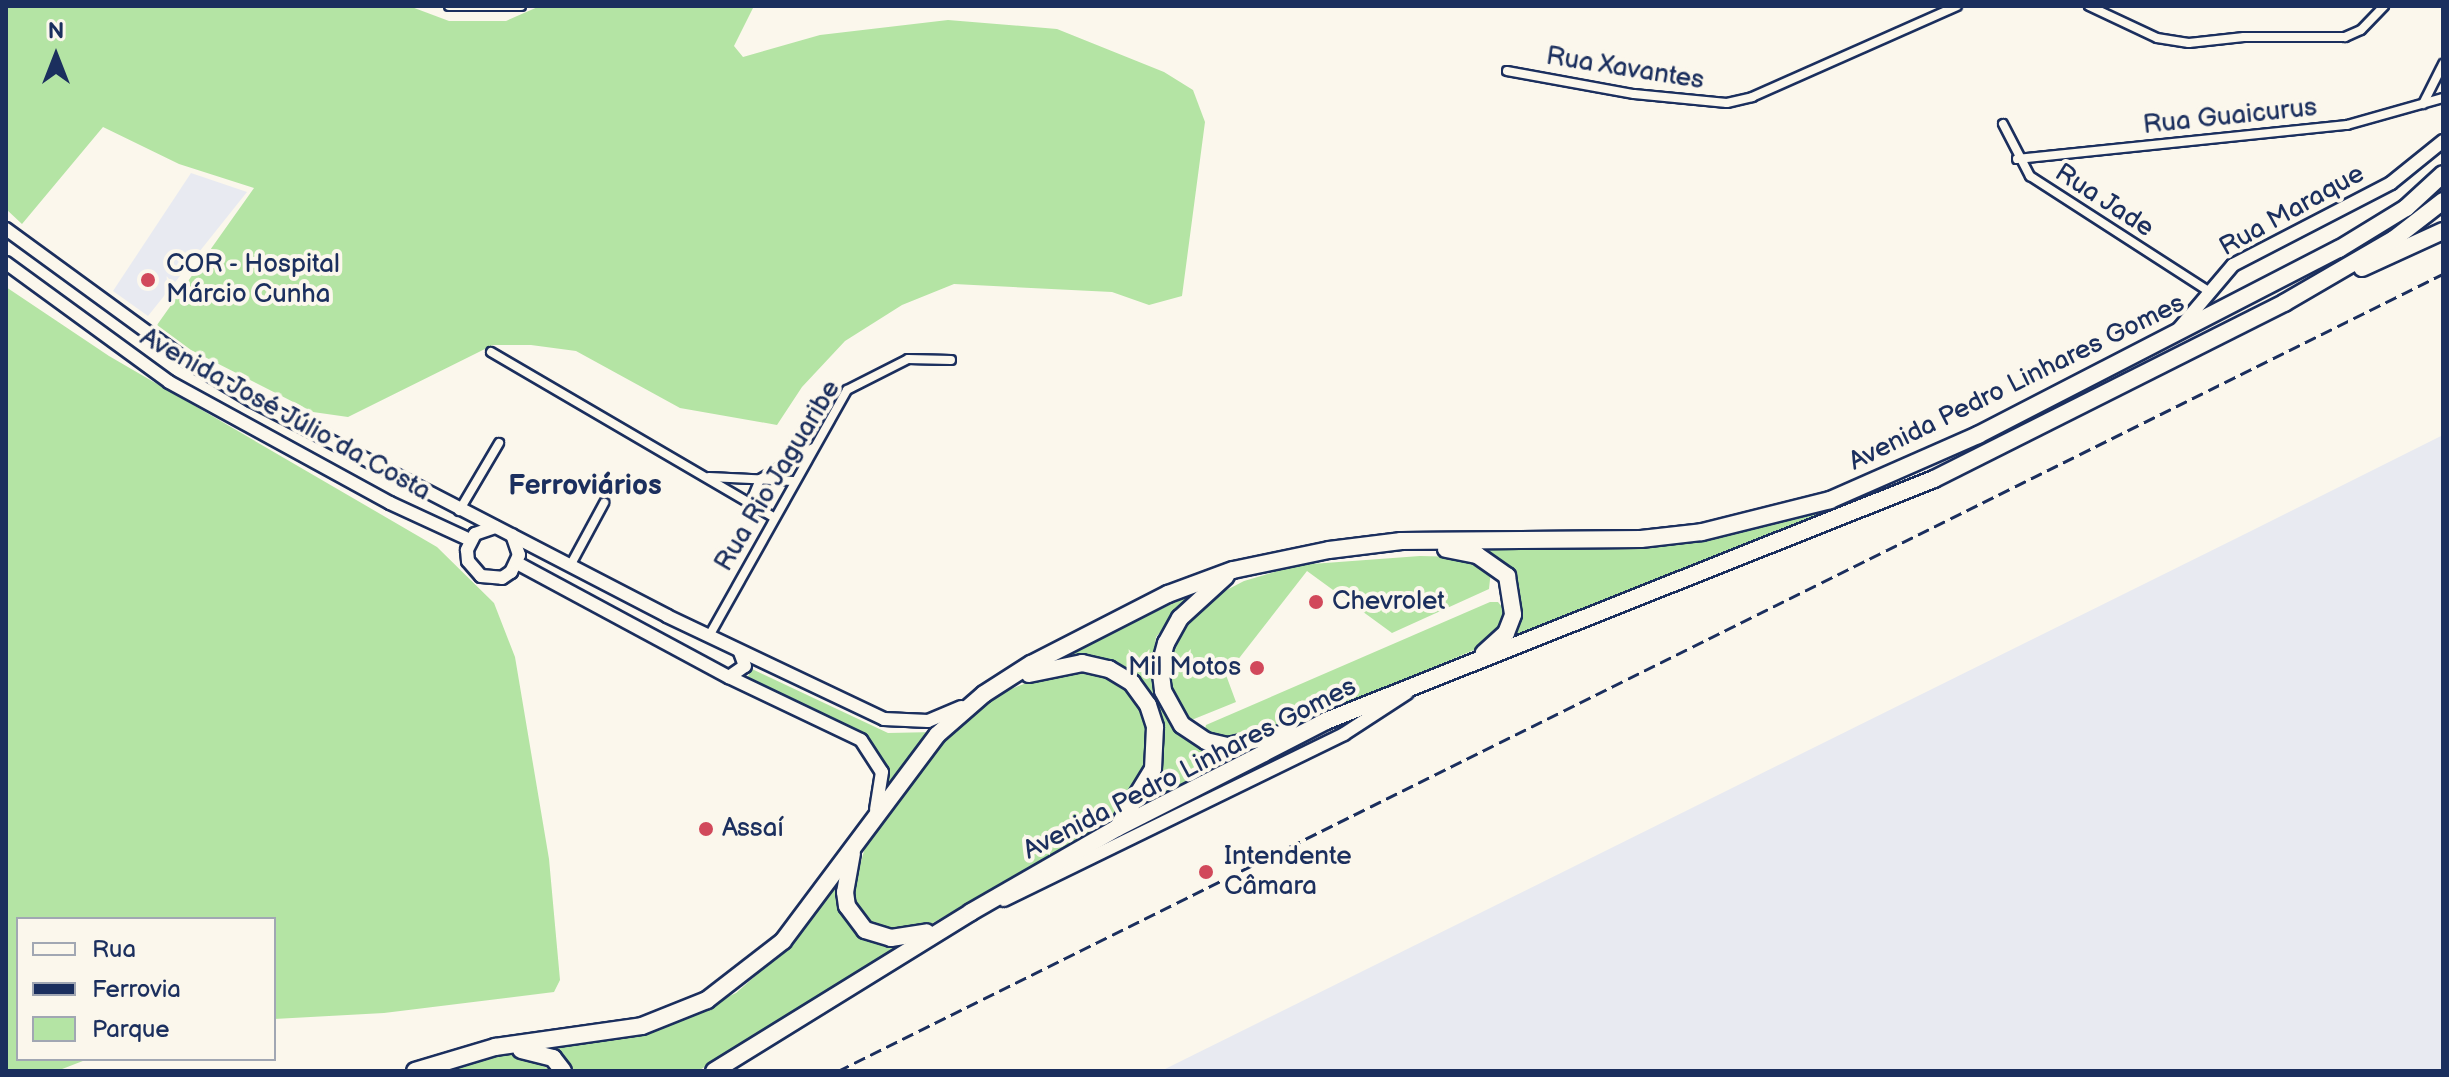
<!DOCTYPE html>
<meta charset="utf-8">
<style>
body{margin:0}
#map{position:relative;width:2449px;height:1077px;overflow:hidden;background:#fbf7ec;font-family:"Balsamiq Sans",sans-serif}
div>[style]{position:absolute}
[style*='--x']{left:calc(var(--x)*1px);top:calc(var(--y)*1px);width:calc(var(--w)*1px);rotate:calc(var(--a)*1deg)}
.built>*{inset:0;background:#e8eaf1}
.green>*{inset:0;background:#b4e4a4}
.roads{filter:drop-shadow(2px 0 #1b2f5e) drop-shadow(-2px 0 #1b2f5e) drop-shadow(0 2px #1b2f5e) drop-shadow(0 -2px #1b2f5e)}
.street>*{height:8px;margin:-4px;padding:0 4px;transform-origin:4px;border-radius:4px;background:#fbf7ec}
.secondary>*{height:12px;margin:-6px;padding:0 6px;transform-origin:6px;border-radius:6px;background:#fbf7ec}
.highway>*{height:16px;margin:-8px;padding:0 8px;transform-origin:8px;border-radius:8px;background:#fbf7ec}
.rail>*{height:3px;margin-top:-1.5px;transform-origin:0;background:repeating-linear-gradient(90deg,#1b2f5e 0 12px,transparent 0 18px)}
.dots>*{width:22px;height:22px;translate:-50% -50%;box-sizing:border-box;border:4px solid #fbf7ec;border-radius:50%}
span{translate:-50% -50%;white-space:nowrap;text-align:center;line-height:1.15;-webkit-text-stroke:8px #fbf7ec;paint-order:stroke}
.street-label{font-size:26px;color:#1b2f5e}
.poi-label{font-size:26px;color:#1b2f5e}
.left{translate:0 -50%;text-align:left}
.right{translate:-100% -50%;text-align:right}
.neighbourhood-label{font-size:28px;color:#1b2f5e;font-weight:700}
.frame{position:absolute;inset:0;border:8px solid #1b2f5e;pointer-events:none}
.legend{position:absolute;left:16px;top:917px;width:260px;height:144px;box-sizing:border-box;background:#fbf7ec;border:2px solid #a1a7b3;margin:0;padding:10px 14px;list-style:none;font-size:24px;color:#1b2f5e}
.legend li{display:flex;align-items:center;gap:16px;height:40px}
.legend b{width:40px;border:2px solid #a1a7b3}
.north{position:absolute;left:16px;top:16px;width:80px;height:80px;-webkit-text-stroke:6px #fbf7ec;paint-order:stroke;rotate:0deg;font-size:22px;font-weight:700;line-height:32px;text-align:center;color:#1b2f5e}
.north::after{content:'';display:block;margin:auto;width:28px;height:36px;background:#1b2f5e;clip-path:polygon(50% 0,100% 100%,50% 72%,0 100%)}
</style>
<div id="map">
<div class="built">
<i style="clip-path:polygon(191px 173px,247px 192px,148px 316px,113px 291px)"></i>
<i style="clip-path:polygon(2443px 435px,2443px 1071px,1161px 1071px,2249px 532px)"></i>
</div>
<div class="green">
<i style="clip-path:polygon(6px 6px,409px 6px,449px 21px,506px 21px,540px 6px,754px 6px,734px 46px,743px 57px,820px 35px,948px 20px,1057px 29px,1164px 72px,1193px 90px,1205px 122px,1182px 296px,1149px 305px,1112px 292px,954px 284px,902px 305px,845px 341px,802px 387px,777px 425px,680px 408px,576px 351px,531px 345px,493px 345px,348px 417px,313px 412px,191px 350px,157px 325px,254px 188px,179px 164px,103px 127px,22px 224px,6px 209px)"></i>
<i style="clip-path:polygon(6px 287px,109px 356px,437px 547px,494px 603px,515px 657px,549px 859px,560px 980px,554px 992px,384px 1013px,274px 1019px,274px 919px,18px 919px,18px 1059px,88px 1059px,57px 1071px,6px 1071px)"></i>
<i style="clip-path:polygon(1857px 497px,1859px 504px,1501px 646px,1516px 625px,1517px 583px,1502px 561px,1477px 550px,1649px 545px,1749px 530px)"></i>
<i style="clip-path:polygon(1420px 556px,1464px 557px,1491px 570px,1489px 589px,1392px 633px,1307px 571px,1226px 675px,1236px 702px,1194px 719px,1182px 718px,1163px 672px,1180px 622px,1213px 597px,1244px 581px,1298px 565px)"></i>
<i style="clip-path:polygon(1193px 594px,1156px 637px,1151px 677px,1158px 702px,1169px 722px,1206px 747px,1272px 742px,1139px 807px,1154px 778px,1161px 741px,1138px 683px,1053px 660px)"></i>
<i style="clip-path:polygon(1490px 602px,1498px 602px,1507px 613px,1494px 638px,1474px 650px,1297px 725px,1258px 737px,1223px 740px,1204px 734px,1206px 725px)"></i>
<i style="clip-path:polygon(1065px 668px,1108px 672px,1137px 696px,1148px 714px,1150px 769px,1129px 802px,1100px 829px,929px 925px,904px 932px,868px 928px,851px 898px,867px 840px,940px 745px,972px 715px,1006px 691px)"></i>
<i style="clip-path:polygon(752px 669px,888px 733px,935px 732px,889px 789px,886px 765px,865px 736px,746px 680px)"></i>
<i style="clip-path:polygon(837px 883px,839px 905px,851px 928px,869px 941px,910px 942px,698px 1071px,574px 1071px,554px 1047px,656px 1031px,736px 993px,797px 939px)"></i>
<i style="clip-path:polygon(505px 1053px,523px 1054px,552px 1071px,440px 1071px)"></i>
</div>
<div class="roads">
<div class="street">
<i style="--x:449;--y:6;--w:72;--a:0"></i>
<i style="--x:2089;--y:6;--w:75;--a:25.2"></i>
<i style="--x:2157;--y:38;--w:32;--a:9"></i>
<i style="--x:2189;--y:43;--w:55;--a:-6.2"></i>
<i style="--x:2244;--y:37;--w:101;--a:0"></i>
<i style="--x:2345;--y:37;--w:17;--a:-24"></i>
<i style="--x:2361;--y:30;--w:33;--a:-46"></i>
<i style="--x:1507;--y:71;--w:129;--a:10.3"></i>
<i style="--x:1634;--y:94;--w:93;--a:5.5"></i>
<i style="--x:1727;--y:103;--w:26;--a:-13"></i>
<i style="--x:1752;--y:97;--w:224;--a:-23.9"></i>
<i style="--x:2423;--y:104;--w:45;--a:-63.4"></i>
<i style="--x:2003;--y:124;--w:59;--a:62.6"></i>
<i style="--x:2030;--y:176;--w:211;--a:32.8"></i>
<i style="--x:2017;--y:159;--w:332;--a:-5.9"></i>
<i style="--x:2347;--y:125;--w:100;--a:-15.7"></i>
<i style="--x:491;--y:352;--w:325;--a:30.3"></i>
<i style="--x:709;--y:477;--w:84;--a:2.7"></i>
<i style="--x:750;--y:503;--w:26;--a:-67"></i>
<i style="--x:760;--y:479;--w:61;--a:-30.3"></i>
<i style="--x:459;--y:511;--w:79;--a:-59.5"></i>
<i style="--x:570;--y:566;--w:72;--a:-61.6"></i>
<i style="--x:709;--y:636;--w:282;--a:-60.7"></i>
<i style="--x:847;--y:390;--w:68;--a:-26.9"></i>
<i style="--x:908;--y:359;--w:43;--a:1.3"></i>
</div>
<div class="secondary">
<i style="--x:6;--y:229;--w:224;--a:36.1"></i>
<i style="--x:187;--y:361;--w:75;--a:31.4"></i>
<i style="--x:251;--y:400;--w:469;--a:27.4"></i>
<i style="--x:667;--y:616;--w:240;--a:25.4"></i>
<i style="--x:884;--y:719;--w:44;--a:2.6"></i>
<i style="--x:928;--y:721;--w:36;--a:-23"></i>
<i style="--x:6;--y:263;--w:202;--a:36.1"></i>
<i style="--x:169;--y:382;--w:252;--a:28.7"></i>
<i style="--x:390;--y:503;--w:88;--a:24.8"></i>
<i style="--x:2177;--y:331;--w:87;--a:-49.7"></i>
<i style="--x:2233;--y:265;--w:178;--a:-27.4"></i>
<i style="--x:2391;--y:183;--w:67;--a:-38.9"></i>
<i style="--x:495;--y:527;--w:21;--a:161"></i>
<i style="--x:475;--y:534;--w:18;--a:117"></i>
<i style="--x:467;--y:550;--w:11;--a:85"></i>
<i style="--x:468;--y:561;--w:20;--a:49"></i>
<i style="--x:481;--y:576;--w:21;--a:5"></i>
<i style="--x:502;--y:578;--w:11;--a:-34"></i>
<i style="--x:511;--y:572;--w:19;--a:-65"></i>
<i style="--x:519;--y:555;--w:21;--a:-109"></i>
<i style="--x:517;--y:563;--w:241;--a:28.3"></i>
<i style="--x:729;--y:677;--w:146;--a:25.5"></i>
<i style="--x:861;--y:740;--w:38;--a:57"></i>
<i style="--x:882;--y:772;--w:38;--a:99"></i>
<i style="--x:729;--y:677;--w:19;--a:-35"></i>
<i style="--x:745;--y:666;--w:15;--a:-110"></i>
<i style="--x:1004;--y:900;--w:378;--a:-26"></i>
<i style="--x:1344;--y:734;--w:75;--a:-33.1"></i>
</div>
<div class="highway">
<i style="--x:2362;--y:268;--w:89;--a:-24.6"></i>
<i style="--x:1446;--y:549;--w:32;--a:11"></i>
<i style="--x:1477;--y:555;--w:37;--a:35"></i>
<i style="--x:1507;--y:576;--w:39;--a:81"></i>
<i style="--x:1513;--y:615;--w:19;--a:111"></i>
<i style="--x:1506;--y:633;--w:30;--a:138"></i>
<i style="--x:1226;--y:576;--w:62;--a:137.6"></i>
<i style="--x:1180;--y:618;--w:29;--a:119"></i>
<i style="--x:1166;--y:643;--w:24;--a:105"></i>
<i style="--x:1160;--y:666;--w:25;--a:83"></i>
<i style="--x:1163;--y:691;--w:39;--a:61"></i>
<i style="--x:1182;--y:725;--w:29;--a:34"></i>
<i style="--x:1206;--y:741;--w:23;--a:13"></i>
<i style="--x:1228;--y:746;--w:63;--a:-12.9"></i>
<i style="--x:1029;--y:674;--w:54;--a:-11.7"></i>
<i style="--x:1082;--y:663;--w:28;--a:13"></i>
<i style="--x:1109;--y:669;--w:27;--a:31"></i>
<i style="--x:1132;--y:683;--w:27;--a:54"></i>
<i style="--x:1148;--y:705;--w:23;--a:72"></i>
<i style="--x:1155;--y:727;--w:42;--a:92.7"></i>
<i style="--x:1153;--y:769;--w:63;--a:121.4"></i>
<i style="--x:852;--y:853;--w:40;--a:100"></i>
<i style="--x:845;--y:892;--w:14;--a:82"></i>
<i style="--x:847;--y:906;--w:30;--a:53"></i>
<i style="--x:865;--y:930;--w:27;--a:17"></i>
<i style="--x:891;--y:938;--w:36;--a:-9"></i>
<i style="--x:521;--y:1050;--w:33;--a:14"></i>
<i style="--x:553;--y:1058;--w:16;--a:52"></i>
<i style="--x:415;--y:1071;--w:84;--a:-16.7"></i>
<i style="--x:495;--y:1047;--w:148;--a:-8.1"></i>
<i style="--x:642;--y:1026;--w:70;--a:-21.8"></i>
<i style="--x:707;--y:1000;--w:96;--a:-37.8"></i>
<i style="--x:783;--y:941;--w:257;--a:-53.2"></i>
<i style="--x:937;--y:735;--w:62;--a:-41.1"></i>
<i style="--x:984;--y:694;--w:56;--a:-32.6"></i>
<i style="--x:1031;--y:664;--w:154;--a:-27.1"></i>
<i style="--x:1168;--y:594;--w:69;--a:-20.3"></i>
<i style="--x:1233;--y:570;--w:98;--a:-11.8"></i>
<i style="--x:1329;--y:550;--w:73;--a:-7.1"></i>
<i style="--x:1401;--y:541;--w:240;--a:-0.5"></i>
<i style="--x:1641;--y:539;--w:61;--a:-6.5"></i>
<i style="--x:1702;--y:532;--w:132;--a:-14"></i>
<i style="--x:1830;--y:500;--w:162;--a:-23.7"></i>
<i style="--x:1978;--y:435;--w:406;--a:-27.3"></i>
<i style="--x:2339;--y:249;--w:79;--a:-31.5"></i>
<i style="--x:2406;--y:208;--w:50;--a:-42.6"></i>
<i style="--x:714;--y:1071;--w:302;--a:-31.7"></i>
<i style="--x:971;--y:912;--w:168;--a:-29.9"></i>
<i style="--x:1117;--y:828;--w:165;--a:-27"></i>
<i style="--x:1264;--y:753;--w:70;--a:-27.3"></i>
<i style="--x:1326;--y:721;--w:654;--a:-21.7"></i>
<i style="--x:1934;--y:479;--w:392;--a:-26.7"></i>
<i style="--x:2284;--y:303;--w:127;--a:-30.2"></i>
<i style="--x:2394;--y:239;--w:62;--a:-37.8"></i>
</div>
</div>
<div class="rail">
<i style="--x:838;--y:1071;--w:1792;--a:-26.41"></i>
</div>
<div class="dots">
<i style="left:148px;top:280px;background:#d1495b"></i>
<i style="left:1316px;top:602px;background:#d1495b"></i>
<i style="left:1257px;top:668px;background:#d1495b"></i>
<i style="left:706px;top:829px;background:#d1495b"></i>
<i style="left:1206px;top:872px;background:#d1495b"></i>
</div>
<div class="street-label">
<span style="left:1625px;top:69px;rotate:9deg">Rua Xavantes</span>
<span style="left:2230px;top:117px;rotate:-6deg">Rua Guaicurus</span>
<span style="left:2104px;top:201px;rotate:33deg">Rua Jade</span>
<span style="left:2292px;top:211px;rotate:-29deg">Rua Maraque</span>
<span style="left:2017px;top:383px;rotate:-26deg">Avenida Pedro Linhares Gomes</span>
<span style="left:285px;top:415px;rotate:29deg">Avenida José Júlio da Costa</span>
<span style="left:778px;top:476px;rotate:-59deg">Rua Rio Jaguaribe</span>
<span style="left:1190px;top:769px;rotate:-27deg">Avenida Pedro Linhares Gomes</span>
</div>
<div class="poi-label">
<span class="left" style="left:166px;top:280px">COR - Hospital<br>Márcio Cunha</span>
<span class="left" style="left:1332px;top:602px">Chevrolet</span>
<span class="right" style="left:1241px;top:668px">Mil Motos</span>
<span class="left" style="left:722px;top:829px">Assaí</span>
<span class="left" style="left:1224px;top:872px">Intendente<br>Câmara</span>
</div>
<div class="neighbourhood-label">
<span style="left:585px;top:486px">Ferroviários</span>
</div>
<div class="frame"></div>
<ul class="legend">
<li><b style="height:10px;background:#fbf7ec"></b>Rua</li>
<li><b style="height:10px;background:#1b2f5e"></b>Ferrovia</li>
<li><b style="height:22px;background:#b4e4a4"></b>Parque</li>
</ul>
<div class="north">N</div>
</div>
